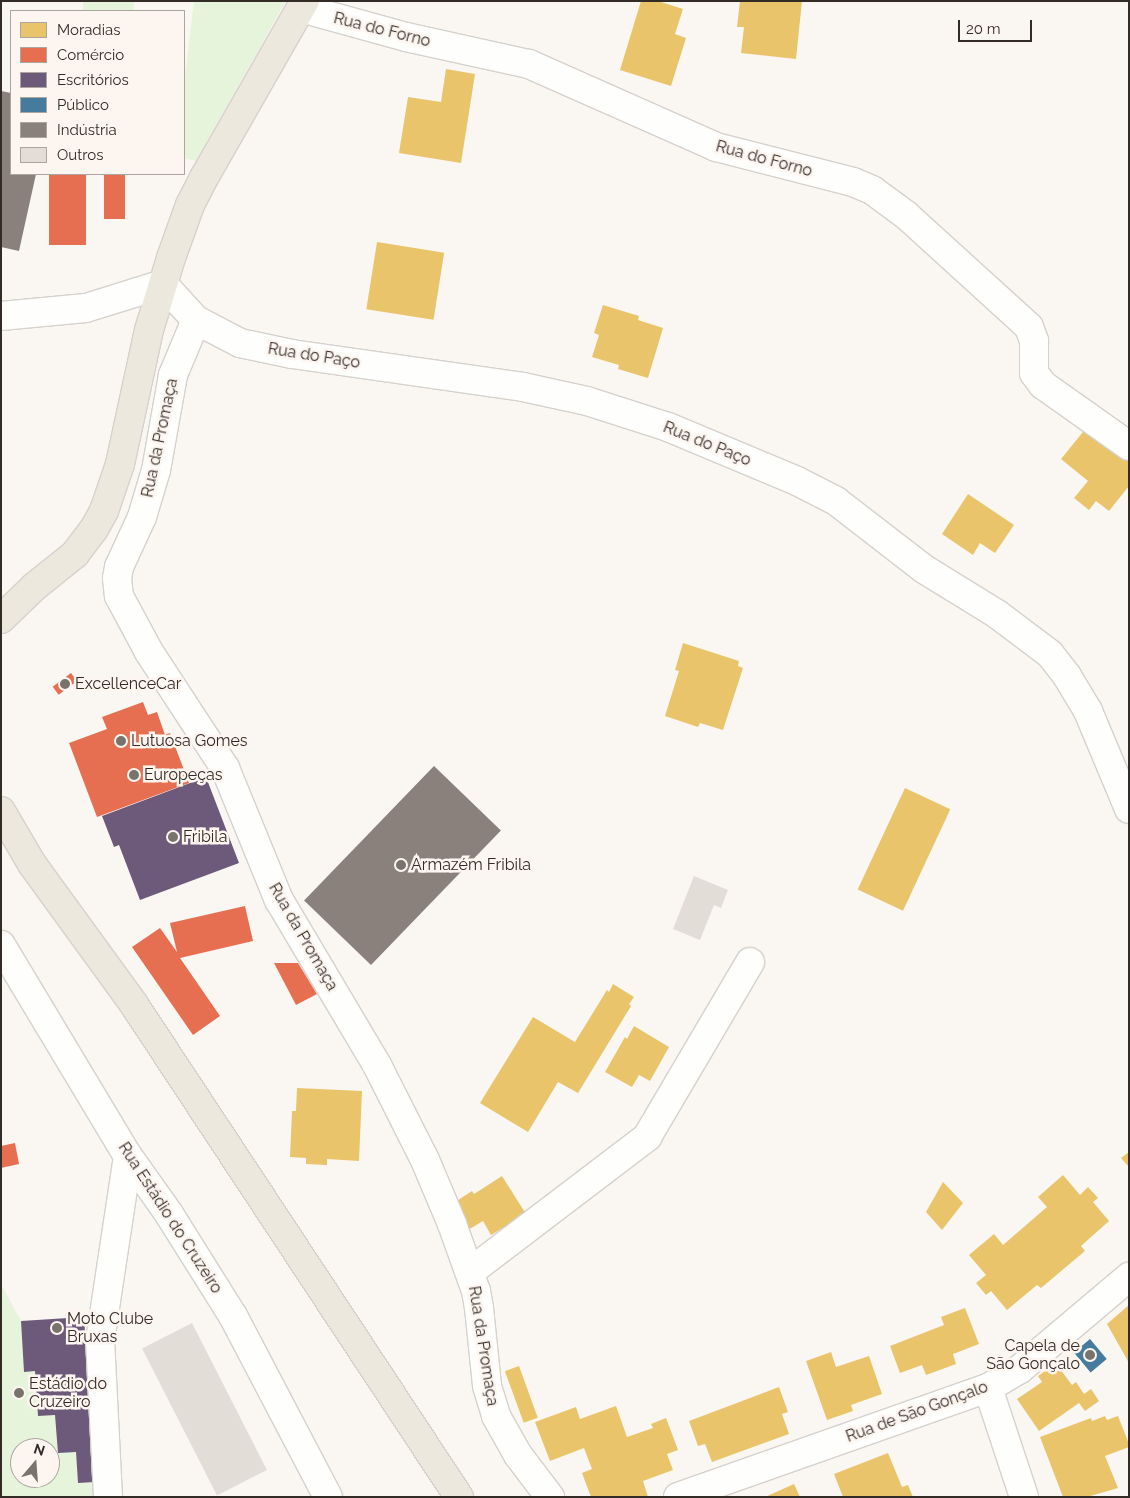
<!DOCTYPE html>
<meta charset="utf-8">
<style>
body{margin:0}
#map{position:relative;width:1130px;height:1498px;overflow:hidden;background:#faf6f2;font-family:Raleway,sans-serif}
div>[style]{position:absolute}
[style*='--x']{left:calc(var(--x)*1px);top:calc(var(--y)*1px);width:calc(var(--w)*1px);rotate:calc(var(--a)*1deg)}
.green>*{inset:0;background:#e5f4db;transform-origin:0 0}
.homes>*{inset:0;background:#e9c46a;transform-origin:0 0}
.shops>*{inset:0;background:#e76f51;transform-origin:0 0}
.offices>*{inset:0;background:#6d597a}
.public>*{inset:0;background:#457b9d;transform-origin:0 0}
.industry>*{inset:0;background:#8a817c;transform-origin:0 0}
.building>*{inset:0;background:#e3ddd8;transform-origin:0 0}
.roads{filter:drop-shadow(1px 0 #d6d1cc) drop-shadow(-1px 0 #d6d1cc) drop-shadow(0 1px #d6d1cc) drop-shadow(0 -1px #d6d1cc)}
.minor>*{height:28px;margin:-14px;padding:0 14px;transform-origin:14px;border-radius:14px;background:#fefefd}
.major>*{height:28px;margin:-14px;padding:0 14px;transform-origin:14px;border-radius:14px;background:#ece8de}
.dots>*{width:14px;height:14px;translate:-50% -50%;box-sizing:border-box;border:2px solid #fdf5ef;border-radius:50%}
span{translate:-50% -50%;white-space:nowrap;text-align:center;line-height:1.15;-webkit-text-stroke:5px #fdf5ef;paint-order:stroke}
.street-label{font-size:16px;color:#332c26}
.poi-label{font-size:16px;color:#332c26}
.left{translate:0 -50%;text-align:left}
.right{translate:-100% -50%;text-align:right}
.frame{position:absolute;inset:0;border:2px solid #332c26;pointer-events:none}
.legend{position:absolute;left:10px;top:10px;width:175px;height:165px;box-sizing:border-box;background:#fdf5ef;border:1px solid #aca59f;margin:0;padding:6px 9px;list-style:none;font-size:15px;color:#332c26}
.legend li{display:flex;align-items:center;gap:10px;height:25px}
.legend b{width:25px;border:1px solid #aca59f}
.north{position:absolute;left:10px;top:1438px;width:50px;height:50px;box-sizing:border-box;background:#fdf5ef;border:1px solid #aca59f;border-radius:50%;rotate:18deg;font-size:14px;font-weight:700;line-height:20px;text-align:center;color:#332c26}
.north::after{content:'';display:block;margin:auto;width:18px;height:22px;background:#79736d;clip-path:polygon(50% 0,100% 100%,50% 72%,0 100%)}
.scale{position:absolute;left:958px;top:20px;width:74px;height:22px;box-sizing:border-box;border:2px solid #332c26;border-top:0;padding-left:6px;font-size:15px;line-height:18px;white-space:nowrap;color:#332c26;-webkit-text-stroke:4px #fdf5ef;paint-order:stroke}
</style>
<div id="map">
<div class="green">
<i style="left:83px;top:1px;width:51px;height:10px"></i>
<i style="clip-path:polygon(194px 1px,286px 1px,196px 161px,184px 158px,184px 86px)"></i>
<i style="clip-path:polygon(evenodd,1px 1284px,21px 1321px,24px 1371px,35px 1371px,38px 1416px,55px 1415px,76px 1452px,78px 1483px,95px 1482px,94px 1497px,1px 1497px,1px 1284px,20px 1448px,50px 1448px,50px 1478px,20px 1478px,20px 1448px)"></i>
</div>
<div class="homes">
<i style="clip-path:polygon(641px 1px,658px 1px,683px 9px,675px 34px,686px 38px,671px 86px,620px 70px)"></i>
<i style="clip-path:polygon(740px 1px,802px 1px,796px 59px,741px 53px,744px 27px,737px 27px)"></i>
<i style="clip-path:polygon(446px 69px,475px 74px,461px 163px,399px 153px,408px 97px,441px 102px)"></i>
<i style="left:377px;top:242px;width:68px;height:68px;rotate:9deg"></i>
<i style="clip-path:polygon(603px 305px,639px 316px,638px 320px,663px 328px,648px 378px,618px 369px,619px 365px,592px 357px,599px 335px,594px 333px)"></i>
<i style="clip-path:polygon(1087px 427px,1129px 454px,1129px 486px,1109px 511px,1096px 501px,1089px 510px,1074px 498px,1088px 481px,1061px 459px)"></i>
<i style="clip-path:polygon(968px 494px,1014px 525px,995px 553px,980px 543px,973px 555px,942px 534px)"></i>
<i style="clip-path:polygon(683px 643px,739px 661px,738px 666px,743px 668px,723px 730px,700px 723px,698px 727px,665px 716px,679px 671px,675px 670px)"></i>
<i style="left:905px;top:788px;width:50px;height:112px;rotate:25deg"></i>
<i style="clip-path:polygon(613px 984px,634px 997px,629px 1004px,631px 1006px,578px 1093px,558px 1082px,528px 1132px,480px 1103px,533px 1017px,575px 1042px,607px 990px,609px 992px)"></i>
<i style="clip-path:polygon(634px 1026px,669px 1047px,650px 1081px,639px 1075px,632px 1087px,605px 1072px,625px 1037px,627px 1039px)"></i>
<i style="clip-path:polygon(297px 1088px,362px 1091px,359px 1161px,327px 1159px,327px 1165px,306px 1164px,306px 1158px,290px 1157px,292px 1111px,296px 1111px)"></i>
<i style="clip-path:polygon(1129px 1152px,1129px 1167px,1121px 1158px)"></i>
<i style="clip-path:polygon(1063px 1175px,1080px 1195px,1088px 1187px,1098px 1198px,1093px 1202px,1109px 1221px,1081px 1246px,1085px 1251px,1041px 1288px,1037px 1285px,1007px 1310px,991px 1291px,986px 1295px,976px 1283px,986px 1275px,969px 1255px,994px 1234px,1003px 1245px,1047px 1207px,1038px 1197px)"></i>
<i style="clip-path:polygon(502px 1176px,526px 1214px,491px 1235px,483px 1221px,468px 1230px,452px 1204px,472px 1191px,474px 1194px)"></i>
<i style="clip-path:polygon(943px 1182px,963px 1203px,942px 1230px,926px 1212px)"></i>
<i style="clip-path:polygon(1129px 1305px,1129px 1363px,1107px 1324px)"></i>
<i style="clip-path:polygon(965px 1308px,979px 1344px,953px 1354px,956px 1364px,926px 1375px,922px 1365px,900px 1373px,890px 1346px,944px 1325px,941px 1317px)"></i>
<i style="clip-path:polygon(831px 1352px,836px 1367px,869px 1356px,882px 1394px,851px 1405px,853px 1411px,827px 1420px,806px 1361px)"></i>
<i style="left:519px;top:1366px;width:55px;height:15px;rotate:70deg"></i>
<i style="clip-path:polygon(1052px 1366px,1056px 1372px,1060px 1369px,1072px 1385px,1076px 1382px,1084px 1394px,1091px 1389px,1099px 1401px,1085px 1411px,1079px 1403px,1039px 1431px,1017px 1399px,1042px 1382px,1038px 1376px)"></i>
<i style="clip-path:polygon(779px 1387px,788px 1412px,782px 1414px,789px 1434px,712px 1462px,705px 1444px,698px 1446px,689px 1421px)"></i>
<i style="clip-path:polygon(616px 1406px,627px 1437px,653px 1428px,651px 1424px,666px 1418px,678px 1450px,667px 1454px,673px 1470px,643px 1481px,648px 1497px,591px 1497px,582px 1473px,592px 1469px,584px 1448px,550px 1461px,535px 1422px,576px 1407px,580px 1419px)"></i>
<i style="clip-path:polygon(1105px 1416px,1107px 1420px,1118px 1416px,1129px 1444px,1129px 1447px,1105px 1456px,1118px 1488px,1087px 1497px,1063px 1497px,1040px 1437px,1091px 1418px,1092px 1421px)"></i>
<i style="clip-path:polygon(888px 1453px,902px 1487px,908px 1485px,913px 1497px,843px 1497px,834px 1474px)"></i>
<i style="clip-path:polygon(794px 1484px,800px 1497px,765px 1497px)"></i>
</div>
<div class="shops">
<i style="left:49px;top:174px;width:37px;height:71px"></i>
<i style="left:104px;top:174px;width:21px;height:45px"></i>
<i style="left:71px;top:673px;width:10px;height:23px;rotate:53deg"></i>
<i style="clip-path:polygon(143px 702px,148px 715px,157px 712px,165px 735px,170px 733px,189px 783px,97px 817px,69px 743px,107px 729px,102px 717px)"></i>
<i style="clip-path:polygon(245px 906px,253px 941px,180px 958px,220px 1016px,193px 1035px,132px 947px,160px 928px,177px 952px,170px 923px)"></i>
<i style="clip-path:polygon(274px 963px,298px 963px,317px 994px,296px 1005px)"></i>
<i style="clip-path:polygon(15px 1143px,19px 1164px,1px 1168px,1px 1146px)"></i>
</div>
<div class="offices">
<i style="clip-path:polygon(206px 777px,239px 863px,140px 900px,119px 845px,114px 847px,102px 816px)"></i>
<i style="clip-path:polygon(84px 1317px,95px 1482px,78px 1483px,76px 1452px,58px 1453px,55px 1415px,38px 1416px,35px 1371px,24px 1372px,21px 1321px)"></i>
</div>
<div class="public">
<i style="left:1090px;top:1339px;width:26px;height:21px;rotate:50deg"></i>
</div>
<div class="industry">
<i style="clip-path:polygon(1px 91px,11px 93px,11px 174px,36px 174px,19px 251px,1px 247px)"></i>
<i style="left:434px;top:766px;width:93px;height:187px;rotate:44deg"></i>
</div>
<div class="building">
<i style="clip-path:polygon(694px 876px,728px 890px,721px 908px,714px 905px,700px 940px,673px 929px)"></i>
<i style="left:192px;top:1323px;width:165px;height:56px;rotate:63deg"></i>
</div>
<div class="roads">
<div class="minor">
<i style="--x:301;--y:8;--w:109;--a:15.4"></i>
<i style="--x:406;--y:37;--w:126;--a:12.4"></i>
<i style="--x:529;--y:64;--w:205;--a:23.9"></i>
<i style="--x:716;--y:147;--w:141;--a:14.3"></i>
<i style="--x:853;--y:182;--w:21;--a:23"></i>
<i style="--x:872;--y:190;--w:42;--a:36.3"></i>
<i style="--x:906;--y:215;--w:166;--a:42.3"></i>
<i style="--x:1029;--y:327;--w:15;--a:70"></i>
<i style="--x:1034;--y:341;--w:32;--a:90"></i>
<i style="--x:1034;--y:373;--w:15;--a:53"></i>
<i style="--x:1043;--y:385;--w:105;--a:35.3"></i>
<i style="--x:1;--y:316;--w:85;--a:-5.4"></i>
<i style="--x:86;--y:308;--w:81;--a:-17.3"></i>
<i style="--x:163;--y:284;--w:49;--a:47.5"></i>
<i style="--x:196;--y:320;--w:50;--a:27.6"></i>
<i style="--x:240;--y:343;--w:53;--a:11.9"></i>
<i style="--x:292;--y:354;--w:233;--a:8.1"></i>
<i style="--x:523;--y:387;--w:66;--a:12.3"></i>
<i style="--x:587;--y:401;--w:85;--a:17.8"></i>
<i style="--x:668;--y:427;--w:140;--a:22.7"></i>
<i style="--x:797;--y:481;--w:44;--a:27.1"></i>
<i style="--x:836;--y:501;--w:111;--a:37.7"></i>
<i style="--x:924;--y:569;--w:86;--a:31.7"></i>
<i style="--x:997;--y:614;--w:66;--a:37"></i>
<i style="--x:1050;--y:654;--w:28;--a:52"></i>
<i style="--x:1067;--y:676;--w:41;--a:59"></i>
<i style="--x:1088;--y:711;--w:106;--a:67.3"></i>
<i style="--x:196;--y:320;--w:60;--a:112.7"></i>
<i style="--x:173;--y:375;--w:97;--a:100.1"></i>
<i style="--x:156;--y:470;--w:49;--a:106.6"></i>
<i style="--x:142;--y:517;--w:55;--a:114.7"></i>
<i style="--x:119;--y:567;--w:11;--a:100"></i>
<i style="--x:117;--y:578;--w:18;--a:84"></i>
<i style="--x:119;--y:596;--w:64;--a:61.8"></i>
<i style="--x:149;--y:652;--w:139;--a:56.8"></i>
<i style="--x:225;--y:768;--w:143;--a:67.8"></i>
<i style="--x:279;--y:900;--w:192;--a:59.3"></i>
<i style="--x:377;--y:1065;--w:106;--a:63.2"></i>
<i style="--x:425;--y:1160;--w:69;--a:67.1"></i>
<i style="--x:452;--y:1224;--w:71;--a:70.3"></i>
<i style="--x:476;--y:1291;--w:17;--a:80"></i>
<i style="--x:479;--y:1308;--w:78;--a:84.1"></i>
<i style="--x:487;--y:1386;--w:31;--a:73"></i>
<i style="--x:496;--y:1416;--w:45;--a:60.6"></i>
<i style="--x:518;--y:1455;--w:53;--a:52.7"></i>
<i style="--x:1;--y:945;--w:246;--a:59"></i>
<i style="--x:128;--y:1156;--w:71;--a:54.7"></i>
<i style="--x:169;--y:1214;--w:120;--a:57.9"></i>
<i style="--x:233;--y:1316;--w:204;--a:62.3"></i>
<i style="--x:470;--y:1272;--w:223;--a:-37.3"></i>
<i style="--x:647;--y:1137;--w:203;--a:-59.5"></i>
<i style="--x:988;--y:1388;--w:115;--a:71.7"></i>
<i style="--x:108;--y:1497;--w:156;--a:-92.9"></i>
<i style="--x:100;--y:1341;--w:187;--a:-81.4"></i>
<i style="--x:678;--y:1497;--w:329;--a:-19.4"></i>
<i style="--x:988;--y:1388;--w:37;--a:-31"></i>
<i style="--x:1020;--y:1369;--w:143;--a:-40.2"></i>
</div>
<div class="major">
<i style="--x:1;--y:619;--w:46;--a:-44.1"></i>
<i style="--x:34;--y:587;--w:53;--a:-38.8"></i>
<i style="--x:75;--y:554;--w:31;--a:-53"></i>
<i style="--x:94;--y:529;--w:21;--a:-61"></i>
<i style="--x:104;--y:511;--w:50;--a:-71.2"></i>
<i style="--x:120;--y:464;--w:137;--a:-77.8"></i>
<i style="--x:149;--y:330;--w:75;--a:-73"></i>
<i style="--x:171;--y:258;--w:56;--a:-70.3"></i>
<i style="--x:190;--y:205;--w:33;--a:-63"></i>
<i style="--x:205;--y:176;--w:202;--a:-60.3"></i>
<i style="--x:1;--y:811;--w:61;--a:59.7"></i>
<i style="--x:32;--y:864;--w:175;--a:54"></i>
<i style="--x:135;--y:1006;--w:588;--a:56.58"></i>
</div>
</div>
<div class="dots">
<i style="left:65px;top:684px;background:#79736d"></i>
<i style="left:121px;top:741px;background:#79736d"></i>
<i style="left:134px;top:775px;background:#79736d"></i>
<i style="left:173px;top:837px;background:#79736d"></i>
<i style="left:401px;top:865px;background:#79736d"></i>
<i style="left:57px;top:1328px;background:#79736d"></i>
<i style="left:1090px;top:1355px;background:#79736d"></i>
<i style="left:19px;top:1393px;background:#79736d"></i>
</div>
<div class="street-label">
<span style="left:382px;top:30px;rotate:14deg">Rua do Forno</span>
<span style="left:764px;top:159px;rotate:15deg">Rua do Forno</span>
<span style="left:314px;top:356px;rotate:9deg">Rua do Paço</span>
<span style="left:160px;top:438px;rotate:-78deg">Rua da Promaça</span>
<span style="left:707px;top:444px;rotate:22deg">Rua do Paço</span>
<span style="left:303px;top:937px;rotate:60deg">Rua da Promaça</span>
<span style="left:170px;top:1218px;rotate:57deg">Rua Estádio do Cruzeiro</span>
<span style="left:483px;top:1346px;rotate:81deg">Rua da Promaça</span>
<span style="left:917px;top:1412px;rotate:-20deg">Rua de São Gonçalo</span>
</div>
<div class="poi-label">
<span class="left" style="left:75px;top:684px">ExcellenceCar</span>
<span class="left" style="left:131px;top:741px">Lutuosa Gomes</span>
<span class="left" style="left:144px;top:775px">Europeças</span>
<span class="left" style="left:183px;top:837px">Fribila</span>
<span class="left" style="left:411px;top:865px">Armazém Fribila</span>
<span class="left" style="left:67px;top:1328px">Moto Clube<br>Bruxas</span>
<span class="right" style="left:1080px;top:1355px">Capela de<br>São Gonçalo</span>
<span class="left" style="left:29px;top:1393px">Estádio do<br>Cruzeiro</span>
</div>
<div class="frame"></div>
<ul class="legend">
<li><b style="height:14px;background:#e9c46a"></b>Moradias</li>
<li><b style="height:14px;background:#e76f51"></b>Comércio</li>
<li><b style="height:14px;background:#6d597a"></b>Escritórios</li>
<li><b style="height:14px;background:#457b9d"></b>Público</li>
<li><b style="height:14px;background:#8a817c"></b>Indústria</li>
<li><b style="height:14px;background:#e3ddd8"></b>Outros</li>
</ul>
<div class="north">N</div>
<div class="scale">20 m</div>
</div>
